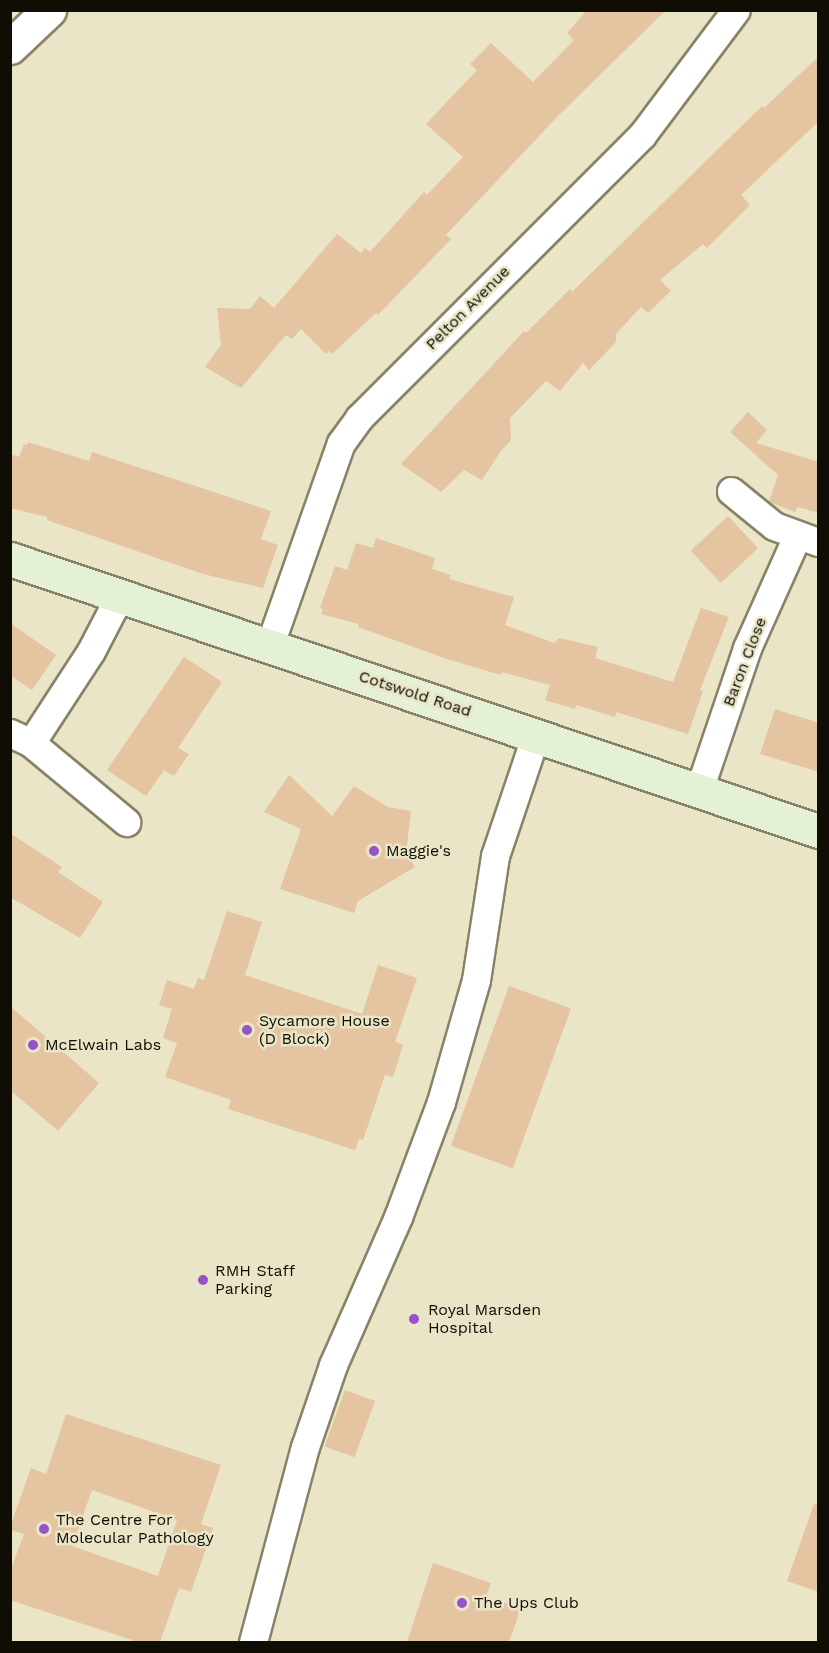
<!DOCTYPE html>
<style>
body{margin:0}
#map{position:relative;width:829px;height:1653px;overflow:hidden;background:#eae5c7;font-family:"Work Sans",sans-serif}
div>[style]{position:absolute}
[style*='--x']{left:calc(var(--x)*1px);top:calc(var(--y)*1px);width:calc(var(--w)*1px);rotate:calc(var(--a)*1deg)}
.building>*{inset:0;background:#e4c4a1;transform-origin:0 0}
.roads{filter:drop-shadow(2px 0 #888368) drop-shadow(-2px 0 #888368) drop-shadow(0 2px #888368) drop-shadow(0 -2px #888368)}
.minor>*{height:27px;margin:-13.5px;padding:0 13.5px;transform-origin:13.5px;border-radius:13.5px;background:#fff}
.tertiary>*{height:33px;margin:-16.5px;padding:0 16.5px;transform-origin:16.5px;border-radius:16.5px;background:#fff}
.secondary>*{height:33px;margin:-16.5px;padding:0 16.5px;transform-origin:16.5px;border-radius:16.5px;background:#e5f1d4}
.dots>*{width:16px;height:16px;translate:-50% -50%;box-sizing:border-box;border:3px solid #eae5c7;border-radius:50%}
span{translate:-50% -50%;white-space:nowrap;text-align:center;line-height:1.15;-webkit-text-stroke:5px #eae5c7;paint-order:stroke}
.street-label{font-size:16px;color:#0f0d04}
.poi-label{font-size:16px;color:#0f0d04}
.left{translate:0 -50%;text-align:left}
.frame{position:absolute;inset:0;border:12px solid #0f0d04;pointer-events:none}
</style>
<div id="map">
<div class="building">
<i style="clip-path:polygon(587px 10px,666px 10px,555px 119px,446px 235px,451px 239px,378px 315px,376px 313px,332px 354px,329px 351px,326px 354px,301px 329px,292px 339px,286px 335px,241px 388px,205px 367px,221px 345px,217px 308px,250px 309px,260px 296px,274px 308px,337px 234px,361px 253px,365px 248px,370px 252px,424px 192px,427px 195px,463px 157px,426px 124px,477px 70px,470px 64px,491px 43px,533px 82px,574px 40px,567px 33px)"></i>
<i style="clip-path:polygon(819px 56px,819px 121px,741px 195px,750px 205px,707px 248px,703px 244px,660px 280px,671px 291px,648px 313px,641px 307px,616px 334px,616px 342px,589px 370px,583px 363px,560px 391px,546px 381px,510px 418px,511px 440px,501px 451px,482px 480px,464px 470px,441px 492px,401px 464px,524px 331px,526px 333px,570px 289px,572px 292px,762px 106px,764px 108px)"></i>
<i style="clip-path:polygon(748px 412px,767px 430px,756px 443px,819px 462px,819px 513px,798px 507px,795px 512px,769px 502px,778px 475px,730px 432px)"></i>
<i style="clip-path:polygon(28px 442px,89px 461px,92px 452px,271px 511px,261px 539px,278px 545px,263px 588px,203px 574px,47px 520px,47px 517px,10px 508px,10px 454px,19px 457px,24px 444px,27px 445px)"></i>
<i style="left:728px;top:516px;width:44px;height:51px;rotate:47deg"></i>
<i style="clip-path:polygon(376px 538px,435px 558px,432px 569px,451px 575px,449px 579px,514px 597px,505px 625px,554px 643px,559px 638px,598px 647px,595px 658px,673px 682px,701px 608px,729px 617px,700px 690px,703px 691px,688px 734px,616px 712px,615px 717px,576px 705px,575px 709px,545px 700px,550px 685px,502px 672px,501px 675px,447px 659px,358px 627px,359px 624px,321px 614px,323px 609px,320px 608px,335px 566px,347px 570px,356px 543px,373px 548px)"></i>
<i style="clip-path:polygon(10px 623px,56px 655px,32px 690px,10px 675px)"></i>
<i style="clip-path:polygon(184px 657px,222px 682px,178px 748px,189px 754px,174px 776px,164px 770px,146px 796px,107px 770px)"></i>
<i style="clip-path:polygon(775px 709px,819px 723px,819px 772px,760px 754px)"></i>
<i style="clip-path:polygon(289px 775px,332px 816px,354px 786px,388px 807px,411px 811px,406px 853px,415px 867px,358px 901px,354px 913px,280px 889px,301px 829px,264px 812px)"></i>
<i style="clip-path:polygon(10px 833px,62px 867px,58px 872px,103px 902px,80px 938px,10px 897px)"></i>
<i style="clip-path:polygon(227px 911px,262px 922px,245px 975px,362px 1014px,378px 965px,417px 978px,395px 1042px,403px 1045px,393px 1077px,385px 1075px,363px 1140px,359px 1139px,355px 1150px,228px 1109px,231px 1100px,165px 1077px,177px 1043px,163px 1038px,172px 1009px,159px 1005px,167px 980px,194px 989px,198px 978px,204px 980px)"></i>
<i style="left:509px;top:986px;width:66px;height:170px;rotate:20deg"></i>
<i style="clip-path:polygon(10px 1006px,99px 1083px,58px 1131px,10px 1090px)"></i>
<i style="left:345px;top:1390px;width:32px;height:60px;rotate:20deg"></i>
<i style="clip-path:polygon(evenodd,66px 1414px,221px 1465px,201px 1524px,213px 1528px,191px 1592px,179px 1588px,160px 1642px,138px 1642px,10px 1600px,10px 1572px,24px 1534px,10px 1530px,10px 1527px,31px 1468px,46px 1474px,66px 1414px,92px 1490px,177px 1520px,158px 1576px,72px 1546px,92px 1490px)"></i>
<i style="clip-path:polygon(814px 1504px,819px 1505px,819px 1592px,787px 1581px)"></i>
<i style="clip-path:polygon(433px 1563px,491px 1583px,486px 1597px,521px 1608px,509px 1642px,407px 1642px)"></i>
</div>
<div class="roads">
<div class="minor">
<i style="--x:731;--y:491;--w:55;--a:39.1"></i>
<i style="--x:774;--y:526;--w:47;--a:20"></i>
<i style="--x:269;--y:647;--w:216;--a:-70.6"></i>
<i style="--x:341;--y:443;--w:31;--a:-54"></i>
<i style="--x:359;--y:418;--w:400;--a:-45"></i>
<i style="--x:642;--y:135;--w:156;--a:-53.1"></i>
<i style="--x:10;--y:733;--w:23;--a:25"></i>
<i style="--x:31;--y:743;--w:124;--a:39.7"></i>
<i style="--x:31;--y:743;--w:110;--a:-56.9"></i>
<i style="--x:91;--y:651;--w:61;--a:-62.6"></i>
<i style="--x:699;--y:790;--w:150;--a:-71.3"></i>
<i style="--x:747;--y:648;--w:123;--a:-65.9"></i>
<i style="--x:253;--y:1642;--w:202;--a:-75.1"></i>
<i style="--x:305;--y:1447;--w:87;--a:-71.1"></i>
<i style="--x:333;--y:1365;--w:162;--a:-66.3"></i>
<i style="--x:398;--y:1217;--w:123;--a:-69.5"></i>
<i style="--x:441;--y:1102;--w:127;--a:-74"></i>
<i style="--x:476;--y:980;--w:125;--a:-81.3"></i>
<i style="--x:495;--y:856;--w:129;--a:-71.4"></i>
</div>
<div class="tertiary">
<i style="--x:10;--y:47;--w:54;--a:-43.5"></i>
</div>
<div class="secondary">
<i style="--x:10;--y:559;--w:853;--a:18.6"></i>
</div>
</div>
<div class="dots">
<i style="left:374px;top:851px;background:#9653c8"></i>
<i style="left:247px;top:1030px;background:#9653c8"></i>
<i style="left:33px;top:1045px;background:#9653c8"></i>
<i style="left:203px;top:1280px;background:#9653c8"></i>
<i style="left:414px;top:1319px;background:#9653c8"></i>
<i style="left:44px;top:1529px;background:#9653c8"></i>
<i style="left:462px;top:1603px;background:#9653c8"></i>
</div>
<div class="street-label">
<span style="left:468px;top:308px;rotate:-45deg">Pelton Avenue</span>
<span style="left:745px;top:662px;rotate:-69deg">Baron Close</span>
<span style="left:415px;top:694px;rotate:18deg">Cotswold Road</span>
</div>
<div class="poi-label">
<span class="left" style="left:386px;top:851px">Maggie's</span>
<span class="left" style="left:259px;top:1030px">Sycamore House<br>(D Block)</span>
<span class="left" style="left:45px;top:1045px">McElwain Labs</span>
<span class="left" style="left:215px;top:1280px">RMH Staff<br>Parking</span>
<span class="left" style="left:428px;top:1319px">Royal Marsden<br>Hospital</span>
<span class="left" style="left:56px;top:1529px">The Centre For<br>Molecular Pathology</span>
<span class="left" style="left:474px;top:1603px">The Ups Club</span>
</div>
<div class="frame"></div>
</div>
